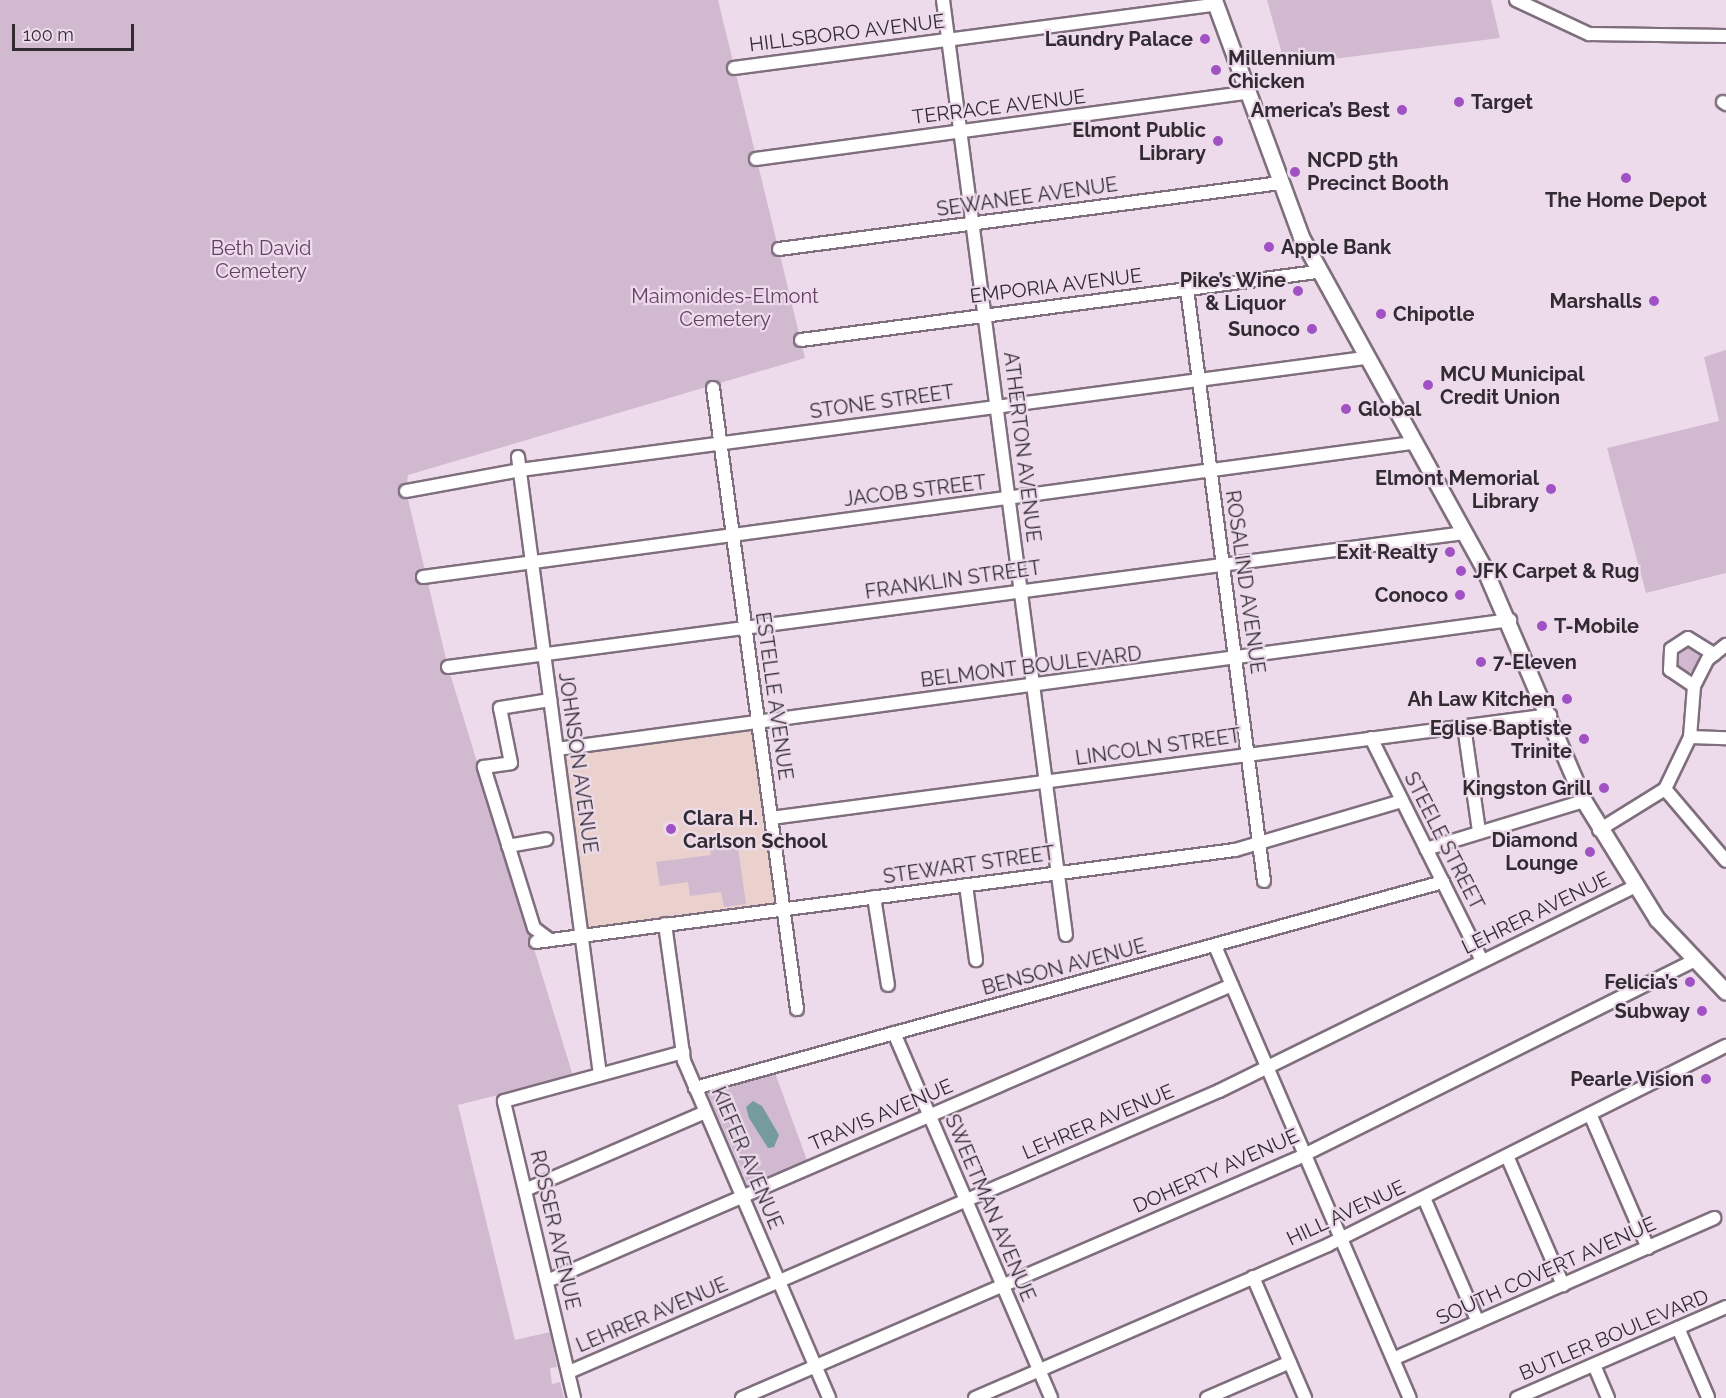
<!DOCTYPE html>
<meta charset="utf-8">
<style>
body{margin:0}
#map{position:relative;width:1726px;height:1398px;overflow:hidden;background:#eddbec;font-family:Raleway,sans-serif}
div>[style]{position:absolute}
[style*='--x']{left:calc(var(--x)*1px);top:calc(var(--y)*1px);width:calc(var(--w)*1px);rotate:calc(var(--a)*1deg)}
.education>*{inset:0;background:#ebd1cd;transform-origin:0 0}
.green>*{inset:0;background:#d1bad0}
.round{border-radius:50%}
.water>*{inset:0;background:#759b9c}
.roads{filter:drop-shadow(2px 0 #7f6f7e) drop-shadow(-2px 0 #7f6f7e) drop-shadow(0 2px #7f6f7e) drop-shadow(0 -2px #7f6f7e)}
.minor>*{height:12px;margin:-6px;padding:0 6px;transform-origin:6px;border-radius:6px;background:#fff}
.major>*{height:15px;margin:-7.5px;padding:0 7.5px;transform-origin:7.5px;border-radius:7.5px;background:#fff}
.dots>*{width:16px;height:16px;translate:-50% -50%;box-sizing:border-box;border:3px solid #eddbec;border-radius:50%}
span{translate:-50% -50%;white-space:nowrap;text-align:center;line-height:1.15;-webkit-text-stroke:4.5px #eddbec;paint-order:stroke}
.street-label{font-size:20px;color:#322b32}
.poi-label{font-size:20px;color:#322b32;font-weight:700}
.right{translate:-100% -50%;text-align:right}
.left{translate:0 -50%;text-align:left}
.park-label{font-size:20px;color:#644063}
.scale{position:absolute;left:12px;top:24px;width:122px;height:27px;box-sizing:border-box;border:3px solid #322b32;border-top:0;padding-left:8px;font-size:18px;line-height:21px;white-space:nowrap;color:#322b32;-webkit-text-stroke:4px #eddbec;paint-order:stroke}
</style>
<div id="map">
<div class="education">
<i style="left:756px;top:726px;width:182px;height:196px;rotate:82deg"></i>
</div>
<div class="green">
<i style="clip-path:polygon(0 0,718px 0,805px 358px,408px 475px,406px 491px,448px 667px,573px 1076px,458px 1105px,515px 1340px,550px 1332px,557px 1367px,550px 1368px,552px 1384px,560px 1382px,564px 1398px,0 1398px)"></i>
<i style="clip-path:polygon(1267px 0,1491px 0,1500px 38px,1285px 65px)"></i>
<i style="clip-path:polygon(1726px 350px,1726px 573px,1646px 593px,1607px 448px,1719px 421px,1704px 357px)"></i>
<i class="round" style="left:1675px;top:646px;width:26px;height:26px"></i>
<i style="clip-path:polygon(737px 840px,746px 904px,724px 907px,721px 892px,690px 896px,688px 882px,660px 886px,656px 862px,711px 855px,709px 843px)"></i>
<i style="clip-path:polygon(775px 1073px,807px 1160px,748px 1185px,707px 1092px)"></i>
</div>
<div class="water">
<i style="clip-path:polygon(753px 1101px,762px 1106px,779px 1135px,774px 1147px,768px 1148px,749px 1118px,746px 1107px)"></i>
</div>
<div class="roads">
<div class="minor">
<i style="--x:943;--y:0;--w:943;--a:82.51"></i>
<i style="--x:1516;--y:0;--w:81;--a:25"></i>
<i style="--x:1589;--y:34;--w:137;--a:0.8"></i>
<i style="--x:734;--y:68;--w:485;--a:-7.5"></i>
<i style="--x:1723;--y:102;--w:4;--a:34"></i>
<i style="--x:756;--y:159;--w:494;--a:-7.7"></i>
<i style="--x:779;--y:249;--w:505;--a:-7.5"></i>
<i style="--x:1187;--y:289;--w:597;--a:82.59"></i>
<i style="--x:801;--y:340;--w:520;--a:-7.51"></i>
<i style="--x:713;--y:388;--w:627;--a:82.3"></i>
<i style="--x:518;--y:457;--w:623;--a:82.44"></i>
<i style="--x:406;--y:491;--w:116;--a:-10.4"></i>
<i style="--x:520;--y:470;--w:852;--a:-7.55"></i>
<i style="--x:423;--y:577;--w:997;--a:-7.72"></i>
<i style="--x:448;--y:667;--w:1025;--a:-7.51"></i>
<i style="--x:1694;--y:686;--w:29;--a:-146"></i>
<i style="--x:1670;--y:670;--w:21;--a:-87"></i>
<i style="--x:1671;--y:649;--w:20;--a:-33"></i>
<i style="--x:1688;--y:638;--w:31;--a:32"></i>
<i style="--x:1464;--y:726;--w:107;--a:81.9"></i>
<i style="--x:1690;--y:737;--w:36;--a:2"></i>
<i style="--x:1371;--y:738;--w:249;--a:63.5"></i>
<i style="--x:557;--y:749;--w:962;--a:-7.71"></i>
<i style="--x:1665;--y:789;--w:58;--a:-64.3"></i>
<i style="--x:1690;--y:737;--w:51;--a:-85.5"></i>
<i style="--x:1694;--y:686;--w:30;--a:-63"></i>
<i style="--x:1708;--y:659;--w:23;--a:-38"></i>
<i style="--x:1665;--y:789;--w:94;--a:49.7"></i>
<i style="--x:771;--y:818;--w:786;--a:-7.53"></i>
<i style="--x:1599;--y:830;--w:78;--a:-31.8"></i>
<i style="--x:508;--y:846;--w:39;--a:-10"></i>
<i style="--x:1426;--y:849;--w:165;--a:-16.9"></i>
<i style="--x:966;--y:885;--w:76;--a:82.4"></i>
<i style="--x:874;--y:897;--w:89;--a:81"></i>
<i style="--x:665;--y:924;--w:138;--a:82.1"></i>
<i style="--x:684;--y:1061;--w:367;--a:66.7"></i>
<i style="--x:550;--y:940;--w:20;--a:-143"></i>
<i style="--x:534;--y:928;--w:169;--a:-107.3"></i>
<i style="--x:484;--y:767;--w:27;--a:-8"></i>
<i style="--x:511;--y:763;--w:56;--a:-101.3"></i>
<i style="--x:500;--y:708;--w:51;--a:-9.1"></i>
<i style="--x:536;--y:942;--w:705;--a:-7.5"></i>
<i style="--x:1235;--y:850;--w:174;--a:-16.4"></i>
<i style="--x:1215;--y:946;--w:492;--a:66.7"></i>
<i style="--x:894;--y:1033;--w:397;--a:66.7"></i>
<i style="--x:695;--y:1088;--w:776;--a:-15.4"></i>
<i style="--x:1590;--y:1114;--w:146;--a:66.6"></i>
<i style="--x:1507;--y:1156;--w:141;--a:66.5"></i>
<i style="--x:525;--y:1190;--w:196;--a:-23.4"></i>
<i style="--x:1424;--y:1198;--w:135;--a:66.5"></i>
<i style="--x:1253;--y:1277;--w:132;--a:66.7"></i>
<i style="--x:547;--y:1281;--w:746;--a:-23.37"></i>
<i style="--x:1678;--y:1328;--w:75;--a:66.5"></i>
<i style="--x:1393;--y:1359;--w:351;--a:-23.7"></i>
<i style="--x:1594;--y:1365;--w:36;--a:67"></i>
<i style="--x:569;--y:1372;--w:708;--a:-23.38"></i>
<i style="--x:1219;--y:1091;--w:462;--a:-26.2"></i>
<i style="--x:574;--y:1398;--w:305;--a:-103.3"></i>
<i style="--x:504;--y:1101;--w:186;--a:-15.3"></i>
<i style="--x:742;--y:1398;--w:603;--a:-23.34"></i>
<i style="--x:1296;--y:1159;--w:447;--a:-26.5"></i>
<i style="--x:975;--y:1398;--w:385;--a:-23.4"></i>
<i style="--x:1328;--y:1245;--w:445;--a:-26.6"></i>
<i style="--x:1207;--y:1398;--w:90;--a:-23.4"></i>
<i style="--x:1517;--y:1398;--w:228;--a:-23.5"></i>
</div>
<div class="major">
<i style="--x:1214;--y:0;--w:252;--a:69.8"></i>
<i style="--x:1301;--y:237;--w:378;--a:61.1"></i>
<i style="--x:1484;--y:568;--w:254;--a:66.8"></i>
<i style="--x:1584;--y:801;--w:139;--a:58.3"></i>
<i style="--x:1657;--y:919;--w:100;--a:46.6"></i>
</div>
</div>
<div class="dots">
<i style="left:1205px;top:39px;background:#a052c4"></i>
<i style="left:1216px;top:70px;background:#a052c4"></i>
<i style="left:1459px;top:102px;background:#a052c4"></i>
<i style="left:1402px;top:110px;background:#a052c4"></i>
<i style="left:1218px;top:141px;background:#a052c4"></i>
<i style="left:1295px;top:172px;background:#a052c4"></i>
<i style="left:1626px;top:178px;background:#a052c4"></i>
<i style="left:1269px;top:247px;background:#a052c4"></i>
<i style="left:1298px;top:291px;background:#a052c4"></i>
<i style="left:1654px;top:301px;background:#a052c4"></i>
<i style="left:1381px;top:314px;background:#a052c4"></i>
<i style="left:1312px;top:329px;background:#a052c4"></i>
<i style="left:1428px;top:385px;background:#a052c4"></i>
<i style="left:1346px;top:409px;background:#a052c4"></i>
<i style="left:1551px;top:489px;background:#a052c4"></i>
<i style="left:1450px;top:552px;background:#a052c4"></i>
<i style="left:1461px;top:571px;background:#a052c4"></i>
<i style="left:1460px;top:595px;background:#a052c4"></i>
<i style="left:1542px;top:626px;background:#a052c4"></i>
<i style="left:1481px;top:662px;background:#a052c4"></i>
<i style="left:1567px;top:699px;background:#a052c4"></i>
<i style="left:1584px;top:739px;background:#a052c4"></i>
<i style="left:1604px;top:788px;background:#a052c4"></i>
<i style="left:671px;top:829px;background:#a052c4"></i>
<i style="left:1590px;top:852px;background:#a052c4"></i>
<i style="left:1690px;top:982px;background:#a052c4"></i>
<i style="left:1702px;top:1011px;background:#a052c4"></i>
<i style="left:1706px;top:1079px;background:#a052c4"></i>
</div>
<div class="street-label">
<span style="left:847px;top:33px;rotate:-7deg">HILLSBORO AVENUE</span>
<span style="left:999px;top:107px;rotate:-7deg">TERRACE AVENUE</span>
<span style="left:1027px;top:197px;rotate:-8deg">SEWANEE AVENUE</span>
<span style="left:1056px;top:286px;rotate:-7deg">EMPORIA AVENUE</span>
<span style="left:882px;top:402px;rotate:-8deg">STONE STREET</span>
<span style="left:1022px;top:447px;rotate:83deg">ATHERTON AVENUE</span>
<span style="left:915px;top:491px;rotate:-7deg">JACOB STREET</span>
<span style="left:953px;top:580px;rotate:-8deg">FRANKLIN STREET</span>
<span style="left:1245px;top:582px;rotate:82deg">ROSALIND AVENUE</span>
<span style="left:1031px;top:667px;rotate:-7deg">BELMONT BOULEVARD</span>
<span style="left:774px;top:696px;rotate:82deg">ESTELLE AVENUE</span>
<span style="left:1158px;top:747px;rotate:-8deg">LINCOLN STREET</span>
<span style="left:578px;top:763px;rotate:82deg">JOHNSON AVENUE</span>
<span style="left:1444px;top:841px;rotate:63deg">STEELE STREET</span>
<span style="left:969px;top:865px;rotate:-8deg">STEWART STREET</span>
<span style="left:1536px;top:913px;rotate:-26deg">LEHRER AVENUE</span>
<span style="left:1064px;top:967px;rotate:-15deg">BENSON AVENUE</span>
<span style="left:881px;top:1115px;rotate:-23deg">TRAVIS AVENUE</span>
<span style="left:1098px;top:1122px;rotate:-23deg">LEHRER AVENUE</span>
<span style="left:747px;top:1158px;rotate:67deg">KIEFER AVENUE</span>
<span style="left:1216px;top:1171px;rotate:-24deg">DOHERTY AVENUE</span>
<span style="left:990px;top:1208px;rotate:67deg">SWEETMAN AVENUE</span>
<span style="left:1346px;top:1213px;rotate:-25deg">HILL AVENUE</span>
<span style="left:555px;top:1230px;rotate:77deg">ROSSER AVENUE</span>
<span style="left:1546px;top:1271px;rotate:-24deg">SOUTH COVERT AVENUE</span>
<span style="left:652px;top:1315px;rotate:-23deg">LEHRER AVENUE</span>
<span style="left:1614px;top:1335px;rotate:-23deg">BUTLER BOULEVARD</span>
</div>
<div class="poi-label">
<span class="right" style="left:1193px;top:39px">Laundry Palace</span>
<span class="left" style="left:1228px;top:70px">Millennium<br>Chicken</span>
<span class="left" style="left:1471px;top:102px">Target</span>
<span class="right" style="left:1390px;top:110px">America’s Best</span>
<span class="right" style="left:1206px;top:142px">Elmont Public<br>Library</span>
<span class="left" style="left:1307px;top:172px">NCPD 5th<br>Precinct Booth</span>
<span style="left:1626px;top:200px">The Home Depot</span>
<span class="left" style="left:1281px;top:247px">Apple Bank</span>
<span class="right" style="left:1286px;top:292px">Pike’s Wine<br>&amp; Liquor</span>
<span class="right" style="left:1642px;top:301px">Marshalls</span>
<span class="left" style="left:1393px;top:314px">Chipotle</span>
<span class="right" style="left:1300px;top:329px">Sunoco</span>
<span class="left" style="left:1440px;top:386px">MCU Municipal<br>Credit Union</span>
<span class="left" style="left:1358px;top:409px">Global</span>
<span class="right" style="left:1539px;top:490px">Elmont Memorial<br>Library</span>
<span class="right" style="left:1438px;top:552px">Exit Realty</span>
<span class="left" style="left:1473px;top:571px">JFK Carpet &amp; Rug</span>
<span class="right" style="left:1448px;top:595px">Conoco</span>
<span class="left" style="left:1554px;top:626px">T-Mobile</span>
<span class="left" style="left:1493px;top:662px">7-Eleven</span>
<span class="right" style="left:1555px;top:699px">Ah Law Kitchen</span>
<span class="right" style="left:1572px;top:740px">Eglise Baptiste<br>Trinite</span>
<span class="right" style="left:1592px;top:788px">Kingston Grill</span>
<span class="left" style="left:683px;top:830px">Clara H.<br>Carlson School</span>
<span class="right" style="left:1578px;top:852px">Diamond<br>Lounge</span>
<span class="right" style="left:1678px;top:982px">Felicia’s</span>
<span class="right" style="left:1690px;top:1011px">Subway</span>
<span class="right" style="left:1694px;top:1079px">Pearle Vision</span>
</div>
<div class="park-label">
<span style="left:261px;top:260px">Beth David<br>Cemetery</span>
<span style="left:725px;top:308px">Maimonides-Elmont<br>Cemetery</span>
</div>
<div class="scale">100 m</div>
</div>
